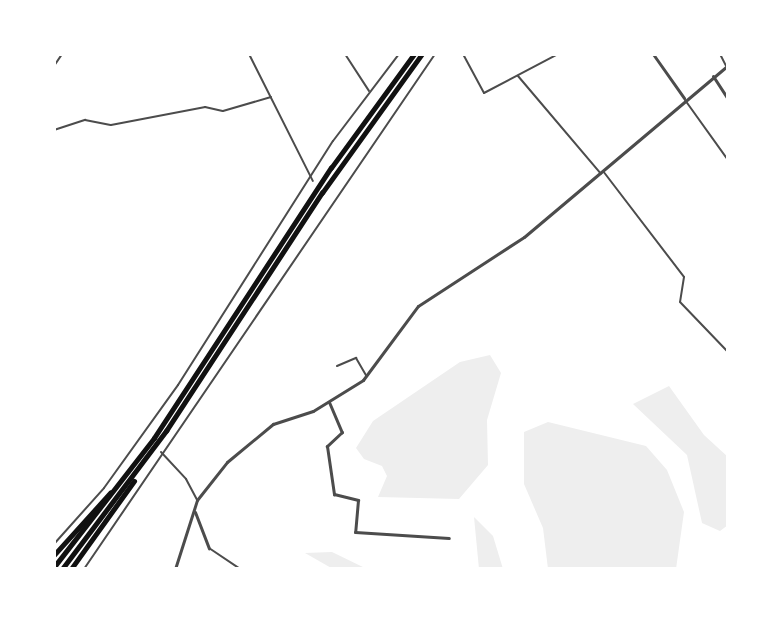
<!DOCTYPE html>
<style>
body{margin:0}
#map{position:relative;width:782px;height:623px;overflow:hidden;background:#fff;font-family:"Nunito Sans",sans-serif}
div>[style]{position:absolute}
[style*='--x']{left:calc(var(--x)*1px);top:calc(var(--y)*1px);width:calc(var(--w)*1px);rotate:calc(var(--a)*1deg)}
.green>*{inset:0;background:#eee}
.minor>*{height:2px;margin:-1px;padding:0 1px;transform-origin:1px;border-radius:1px;background:#4c4c4c}
.tertiary>*{height:3px;margin:-1.5px;padding:0 1.5px;transform-origin:1.5px;border-radius:1.5px;background:#4c4c4c}
.motorway>*{height:4.5px;margin:-2.25px;padding:0 2.25px;transform-origin:2.25px;border-radius:2.25px;background:#111}
span{translate:-50% -50%;white-space:nowrap;text-align:center;line-height:1.15;-webkit-text-stroke:6px #fff;paint-order:stroke}
.frame{position:absolute;inset:0;border:56px solid #fff;pointer-events:none}
</style>
<div id="map">
<div class="green">
<i style="clip-path:polygon(490px 355px,501px 373px,487px 420px,488px 465px,459px 499px,378px 497px,387px 476px,382px 466px,364px 459px,356px 448px,373px 421px,460px 362px)"></i>
<i style="clip-path:polygon(669px 386px,704px 435px,728px 457px,728px 525px,720px 531px,702px 523px,687px 455px,633px 404px)"></i>
<i style="clip-path:polygon(548px 422px,646px 446px,667px 470px,684px 512px,676px 569px,548px 569px,543px 528px,524px 484px,524px 432px)"></i>
<i style="clip-path:polygon(474px 517px,493px 536px,503px 569px,479px 569px)"></i>
<i style="clip-path:polygon(332px 552px,367px 569px,333px 569px,305px 553px)"></i>
</div>
<div class="minor">
<i style="--x:249;--y:54;--w:142;--a:63.3"></i>
<i style="--x:345;--y:54;--w:44;--a:57"></i>
<i style="--x:463;--y:54;--w:44;--a:61.7"></i>
<i style="--x:484;--y:93;--w:84;--a:-27.8"></i>
<i style="--x:720;--y:54;--w:13;--a:63"></i>
<i style="--x:54;--y:66;--w:14;--a:-56"></i>
<i style="--x:518;--y:76;--w:128;--a:49.7"></i>
<i style="--x:685;--y:100;--w:74;--a:54.4"></i>
<i style="--x:54;--y:130;--w:33;--a:-18"></i>
<i style="--x:85;--y:120;--w:26;--a:11"></i>
<i style="--x:111;--y:125;--w:96;--a:-10.8"></i>
<i style="--x:205;--y:107;--w:18;--a:13"></i>
<i style="--x:223;--y:111;--w:50;--a:-16.3"></i>
<i style="--x:603;--y:171;--w:133;--a:52.6"></i>
<i style="--x:684;--y:277;--w:25;--a:99"></i>
<i style="--x:680;--y:302;--w:69;--a:46.2"></i>
<i style="--x:337;--y:366;--w:21;--a:-23"></i>
<i style="--x:356;--y:358;--w:20;--a:60"></i>
<i style="--x:161;--y:452;--w:37;--a:47"></i>
<i style="--x:186;--y:479;--w:24;--a:62"></i>
<i style="--x:54;--y:544;--w:75;--a:-48.2"></i>
<i style="--x:104;--y:488;--w:127;--a:-54.3"></i>
<i style="--x:178;--y:385;--w:289;--a:-57.6"></i>
<i style="--x:333;--y:141;--w:109;--a:-52.8"></i>
<i style="--x:209;--y:548;--w:37;--a:34"></i>
<i style="--x:84;--y:569;--w:623;--a:-55.72"></i>
</div>
<div class="tertiary">
<i style="--x:653;--y:54;--w:54;--a:54.8"></i>
<i style="--x:713;--y:76;--w:27;--a:57"></i>
<i style="--x:329;--y:402;--w:33;--a:67"></i>
<i style="--x:342;--y:432;--w:21;--a:137"></i>
<i style="--x:327;--y:446;--w:49;--a:81.7"></i>
<i style="--x:334;--y:494;--w:25;--a:14"></i>
<i style="--x:358;--y:500;--w:32;--a:95"></i>
<i style="--x:355;--y:532;--w:94;--a:3.7"></i>
<i style="--x:195;--y:512;--w:39;--a:69"></i>
<i style="--x:175;--y:569;--w:72;--a:-72.3"></i>
<i style="--x:197;--y:500;--w:48;--a:-51.7"></i>
<i style="--x:227;--y:462;--w:60;--a:-39.6"></i>
<i style="--x:273;--y:424;--w:42;--a:-18"></i>
<i style="--x:313;--y:411;--w:59;--a:-31.8"></i>
<i style="--x:363;--y:380;--w:92;--a:-53.4"></i>
<i style="--x:418;--y:306;--w:126;--a:-33.1"></i>
<i style="--x:524;--y:237;--w:267;--a:-40.1"></i>
</div>
<div class="motorway">
<i style="--x:54;--y:555;--w:84;--a:-47.9"></i>
<i style="--x:54;--y:567;--w:163;--a:-52.2"></i>
<i style="--x:154;--y:438;--w:323;--a:-56.8"></i>
<i style="--x:331;--y:168;--w:141;--a:-53.9"></i>
<i style="--x:62;--y:569;--w:173;--a:-53"></i>
<i style="--x:166;--y:431;--w:285;--a:-56.8"></i>
<i style="--x:322;--y:193;--w:171;--a:-54.3"></i>
<i style="--x:71;--y:569;--w:108;--a:-54.4"></i>
</div>
<div class="frame"></div>
</div>
